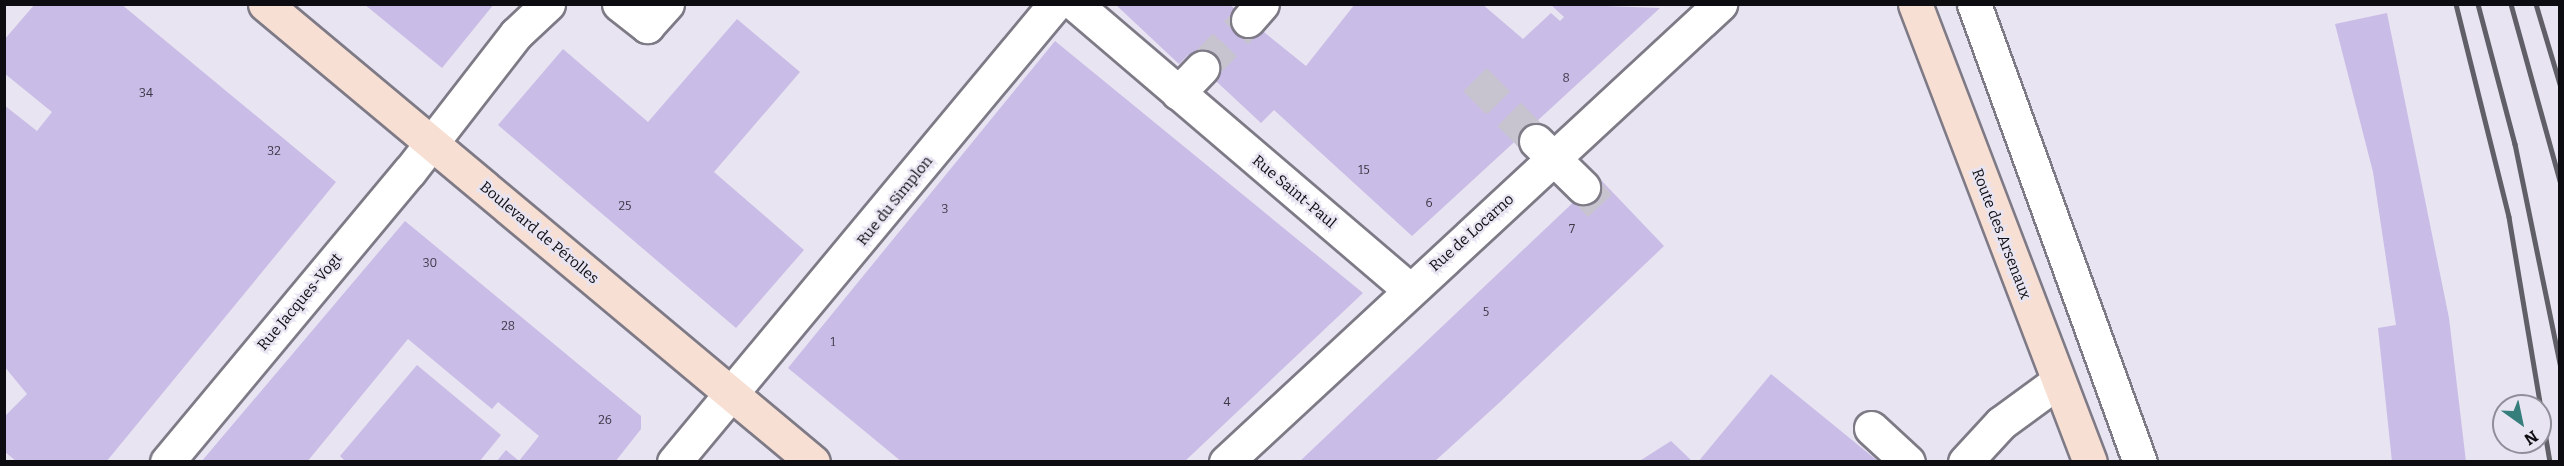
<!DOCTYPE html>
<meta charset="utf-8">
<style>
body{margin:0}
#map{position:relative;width:2564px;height:466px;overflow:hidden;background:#e8e4f2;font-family:Bitter,serif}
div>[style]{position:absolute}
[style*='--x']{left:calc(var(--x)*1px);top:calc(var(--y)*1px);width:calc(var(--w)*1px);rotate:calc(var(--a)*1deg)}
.building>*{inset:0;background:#c9bce6}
.minor-tunnel>*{height:33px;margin-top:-16.5px;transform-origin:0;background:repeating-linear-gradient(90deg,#c7c4d0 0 33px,transparent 0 49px)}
.roads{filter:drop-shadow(2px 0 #7e7a86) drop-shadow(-2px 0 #7e7a86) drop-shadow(0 2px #7e7a86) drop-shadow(0 -2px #7e7a86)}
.minor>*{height:33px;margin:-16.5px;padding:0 16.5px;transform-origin:16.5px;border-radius:16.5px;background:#fff}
.major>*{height:33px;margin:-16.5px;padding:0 16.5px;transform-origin:16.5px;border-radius:16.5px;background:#f8dfd3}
.rail>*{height:4.5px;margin:-2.25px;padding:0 2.25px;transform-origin:2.25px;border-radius:2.25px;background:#605e66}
span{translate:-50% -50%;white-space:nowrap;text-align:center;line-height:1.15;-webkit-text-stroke:4.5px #e8e4f2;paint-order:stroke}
.number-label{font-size:12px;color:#3c3846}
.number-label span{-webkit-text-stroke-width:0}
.street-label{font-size:15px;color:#0d0c10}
.frame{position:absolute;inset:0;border:6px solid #0d0c10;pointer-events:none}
.north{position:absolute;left:2492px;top:394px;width:60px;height:60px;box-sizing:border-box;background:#e8e4f2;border:2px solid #908e98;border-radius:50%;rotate:147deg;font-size:16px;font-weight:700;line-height:24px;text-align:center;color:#0d0c10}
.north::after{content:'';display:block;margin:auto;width:21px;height:27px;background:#357e7c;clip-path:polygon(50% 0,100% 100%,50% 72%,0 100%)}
</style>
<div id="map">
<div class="building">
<i style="clip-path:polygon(35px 4px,121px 4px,336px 182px,106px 462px,17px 462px,4px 451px,4px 417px,27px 394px,4px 366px,4px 105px,37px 131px,52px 112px,4px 73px,4px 40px)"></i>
<i style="clip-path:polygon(364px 4px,494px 4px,442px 68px)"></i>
<i style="clip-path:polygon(1115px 4px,1229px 4px,1306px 66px,1355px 4px,1482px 4px,1523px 39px,1551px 13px,1560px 21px,1564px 17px,1550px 4px,1660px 8px,1412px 236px,1274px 110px,1261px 123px,1188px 55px,1179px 64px)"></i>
<i style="clip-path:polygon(2387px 13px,2449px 318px,2466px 462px,2392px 462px,2378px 328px,2396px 325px,2373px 172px,2335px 24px)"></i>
<i style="clip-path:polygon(737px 19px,800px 72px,714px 172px,804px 250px,736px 328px,498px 125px,563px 49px,648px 122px)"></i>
<i style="clip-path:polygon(1055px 41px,1363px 293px,1184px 462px,902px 462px,788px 368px)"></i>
<i style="clip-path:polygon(1599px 178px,1664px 246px,1500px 402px,1434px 462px,1299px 462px)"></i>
<i style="clip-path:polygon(405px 221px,641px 416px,641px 429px,615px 462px,496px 462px,506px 450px,519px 461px,539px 436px,498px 402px,492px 409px,408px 339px,307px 462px,201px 462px)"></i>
<i style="clip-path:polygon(417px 365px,501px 435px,479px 462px,346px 462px,340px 456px)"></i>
<i style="clip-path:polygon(1771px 374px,1879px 462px,1698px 462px)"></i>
<i style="clip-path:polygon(1671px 441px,1693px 462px,1638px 462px)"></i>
</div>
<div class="minor-tunnel">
<i style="--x:1202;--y:68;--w:66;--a:-46.2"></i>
<i style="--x:1475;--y:79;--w:87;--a:45.5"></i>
<i style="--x:1583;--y:187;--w:25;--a:47"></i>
</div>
<div class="roads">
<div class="minor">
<i style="--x:619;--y:4;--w:36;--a:38"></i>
<i style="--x:647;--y:26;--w:30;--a:-48"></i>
<i style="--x:1075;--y:4;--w:440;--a:40.5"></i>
<i style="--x:1974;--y:4;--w:487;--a:70.1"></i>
<i style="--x:1248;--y:20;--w:21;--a:-49"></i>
<i style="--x:1178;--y:93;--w:35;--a:-46"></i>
<i style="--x:1536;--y:141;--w:66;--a:44.4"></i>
<i style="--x:1871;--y:428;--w:50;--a:42.6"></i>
<i style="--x:167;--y:462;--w:378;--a:-50.2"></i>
<i style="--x:409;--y:172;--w:175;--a:-52.2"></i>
<i style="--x:516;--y:34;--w:44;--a:-43.2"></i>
<i style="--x:674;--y:462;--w:596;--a:-50.24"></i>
<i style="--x:1226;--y:462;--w:674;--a:-42.83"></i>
<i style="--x:1965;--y:462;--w:53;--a:-47.3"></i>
<i style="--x:2001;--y:423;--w:69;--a:-36.2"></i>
</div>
<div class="major">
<i style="--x:265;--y:4;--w:714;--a:39.89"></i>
<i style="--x:1915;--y:4;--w:490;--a:69.1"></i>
</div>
</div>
<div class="rail">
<i style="--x:2456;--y:4;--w:219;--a:76"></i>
<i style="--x:2509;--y:217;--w:248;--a:80.5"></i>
<i style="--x:2478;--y:4;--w:145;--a:75.2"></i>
<i style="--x:2515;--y:144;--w:225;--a:78.4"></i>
<i style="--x:2511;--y:4;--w:184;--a:74.5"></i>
<i style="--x:2536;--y:4;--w:84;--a:73.3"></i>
</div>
<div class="number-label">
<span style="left:1566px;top:79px">8</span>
<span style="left:146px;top:94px">34</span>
<span style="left:274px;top:152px">32</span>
<span style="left:1364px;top:171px">15</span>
<span style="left:1429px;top:204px">6</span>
<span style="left:625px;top:207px">25</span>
<span style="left:945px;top:210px">3</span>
<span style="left:1572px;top:230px">7</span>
<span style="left:430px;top:264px">30</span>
<span style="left:1486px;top:313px">5</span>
<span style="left:508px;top:327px">28</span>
<span style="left:833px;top:343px">1</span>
<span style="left:1227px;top:403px">4</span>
<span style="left:605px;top:421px">26</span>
</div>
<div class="street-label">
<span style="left:1294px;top:192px;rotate:40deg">Rue Saint-Paul</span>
<span style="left:895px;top:201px;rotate:-51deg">Rue du Simplon</span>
<span style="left:539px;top:233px;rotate:40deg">Boulevard de Pérolles</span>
<span style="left:1472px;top:233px;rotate:-42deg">Rue de Locarno</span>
<span style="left:2001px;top:234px;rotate:69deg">Route des Arsenaux</span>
<span style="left:300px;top:302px;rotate:-50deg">Rue Jacques-Vogt</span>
</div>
<div class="frame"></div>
<div class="north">N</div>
</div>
